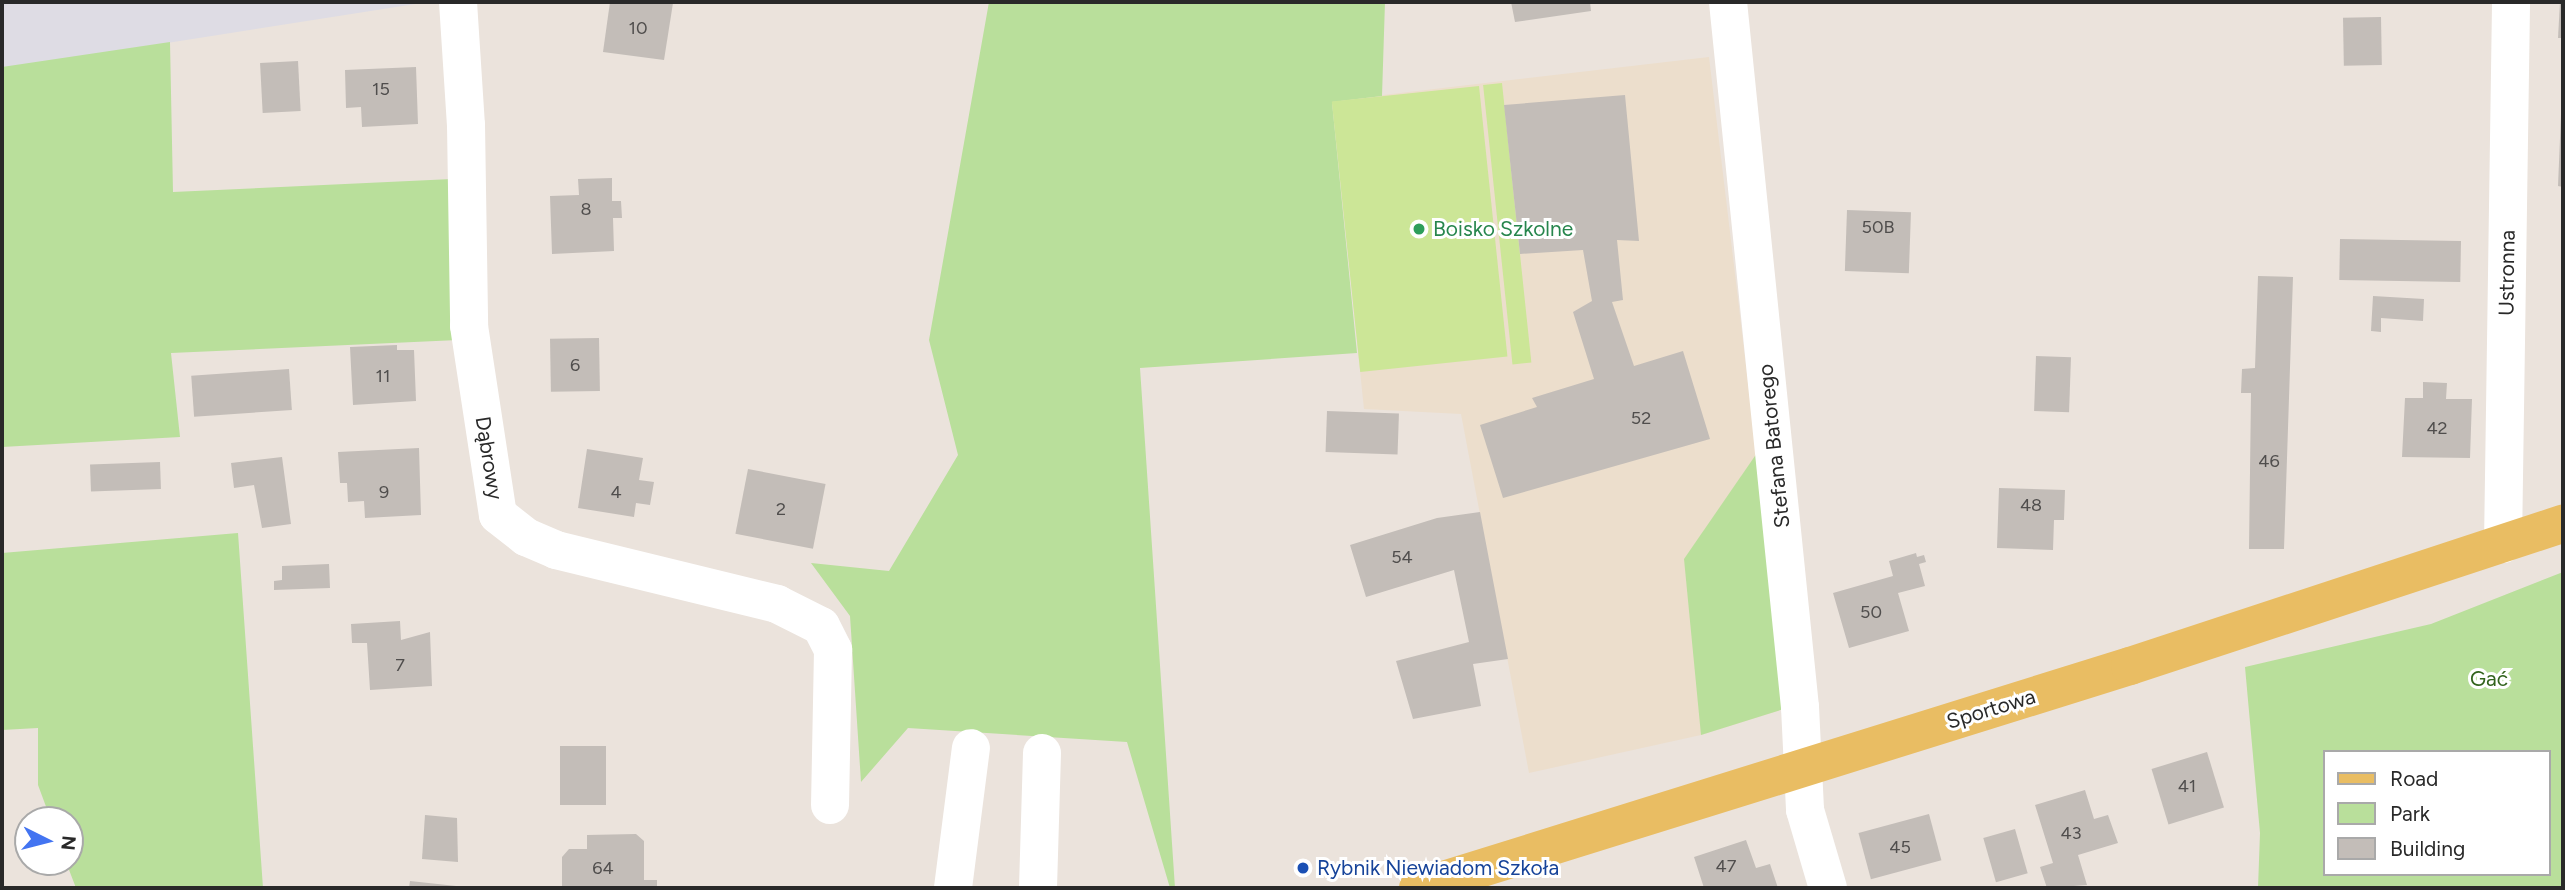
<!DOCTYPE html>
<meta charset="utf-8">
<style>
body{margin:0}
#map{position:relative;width:2565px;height:890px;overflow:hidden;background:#ebe3dc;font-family:Figtree,sans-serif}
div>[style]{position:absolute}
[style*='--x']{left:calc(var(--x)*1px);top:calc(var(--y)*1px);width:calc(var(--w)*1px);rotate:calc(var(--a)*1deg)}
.industrial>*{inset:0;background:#dedce4}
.education>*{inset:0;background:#ecdecc}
.green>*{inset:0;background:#b9df9b}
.pitch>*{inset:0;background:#cce697;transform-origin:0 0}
.building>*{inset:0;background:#c3bdb8;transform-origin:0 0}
.minor>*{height:38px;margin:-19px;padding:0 19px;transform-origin:19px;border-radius:19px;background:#fff}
.major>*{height:38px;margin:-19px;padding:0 19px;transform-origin:19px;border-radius:19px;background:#e9bd63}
.dots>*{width:19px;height:19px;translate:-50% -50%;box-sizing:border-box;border:4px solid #fff;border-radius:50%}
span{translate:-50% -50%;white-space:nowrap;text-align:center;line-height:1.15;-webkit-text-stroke:6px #fff;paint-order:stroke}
.number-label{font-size:18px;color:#504e4d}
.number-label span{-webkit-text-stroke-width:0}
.leisure-label{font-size:21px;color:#27864d}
.left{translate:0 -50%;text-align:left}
.street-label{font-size:21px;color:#292929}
.park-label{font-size:21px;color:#32631d}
.transit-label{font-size:21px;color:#164399}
.frame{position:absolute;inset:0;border:4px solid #292929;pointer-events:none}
.legend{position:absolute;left:2323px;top:750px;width:228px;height:126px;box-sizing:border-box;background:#fff;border:2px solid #a9a9a9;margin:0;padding:9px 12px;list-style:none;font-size:21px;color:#292929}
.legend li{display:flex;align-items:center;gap:14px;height:35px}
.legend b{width:35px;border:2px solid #a9a9a9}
.north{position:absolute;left:14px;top:806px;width:70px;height:70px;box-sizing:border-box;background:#fff;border:2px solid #a9a9a9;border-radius:50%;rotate:96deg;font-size:19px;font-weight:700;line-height:28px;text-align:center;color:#292929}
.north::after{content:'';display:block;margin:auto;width:24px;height:32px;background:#4374f1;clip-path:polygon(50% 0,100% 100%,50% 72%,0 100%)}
</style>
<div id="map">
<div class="industrial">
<i style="clip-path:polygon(2px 2px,428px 2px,2px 69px)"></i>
</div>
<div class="education">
<i style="clip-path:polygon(1709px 57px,1787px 708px,1701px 735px,1529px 773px,1461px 414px,1364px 409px,1332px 101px)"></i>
</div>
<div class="green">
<i style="clip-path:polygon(989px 2px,1385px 2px,1382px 96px,1332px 102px,1357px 353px,1140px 368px,1175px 888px,1170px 888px,1127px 742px,908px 728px,861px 782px,850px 616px,811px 563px,889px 571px,958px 455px,929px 340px)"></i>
<i style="clip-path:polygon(170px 42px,173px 192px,452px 179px,458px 340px,171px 353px,180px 437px,2px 447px,2px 67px)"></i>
<i style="clip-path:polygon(1757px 453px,1787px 708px,1701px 735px,1684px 559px)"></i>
<i style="clip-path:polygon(238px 533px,263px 888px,76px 888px,66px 862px,70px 862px,70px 820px,51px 820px,38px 785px,38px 728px,2px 730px,2px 553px)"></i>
<i style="clip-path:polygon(evenodd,2563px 572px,2563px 888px,2258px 888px,2260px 833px,2245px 667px,2431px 624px,2563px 572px,2325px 752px,2549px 752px,2549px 874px,2325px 874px,2325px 752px)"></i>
</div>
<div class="pitch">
<i style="left:1502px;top:83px;width:281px;height:19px;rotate:84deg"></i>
<i style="left:1479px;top:86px;width:272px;height:148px;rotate:84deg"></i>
</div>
<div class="building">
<i style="clip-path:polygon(610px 2px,673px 3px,664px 60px,603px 52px)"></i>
<i style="clip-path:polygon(1511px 2px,1590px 2px,1591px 11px,1515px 22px)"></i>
<i style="clip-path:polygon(2560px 2px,2563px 2px,2563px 38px,2558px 38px)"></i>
<i style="left:2381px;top:17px;width:48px;height:38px;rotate:89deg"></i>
<i style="left:298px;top:61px;width:50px;height:38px;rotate:87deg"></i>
<i style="clip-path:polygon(416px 67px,418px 124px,362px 127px,361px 107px,346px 108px,345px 70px)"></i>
<i style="clip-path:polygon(1625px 95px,1639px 241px,1617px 240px,1623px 300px,1612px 302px,1634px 366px,1683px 351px,1710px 439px,1503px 498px,1480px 425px,1537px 407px,1532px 398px,1594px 379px,1573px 312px,1592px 301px,1583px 250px,1520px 254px,1504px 105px)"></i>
<i style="clip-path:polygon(2561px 115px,2563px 115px,2563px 187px,2558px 186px)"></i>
<i style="clip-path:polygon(612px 178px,612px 201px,621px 201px,622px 218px,613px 218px,614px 251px,552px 254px,550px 196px,579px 195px,578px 179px)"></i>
<i style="left:1847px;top:210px;width:64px;height:61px;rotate:2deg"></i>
<i style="left:2340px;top:239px;width:121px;height:41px;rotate:1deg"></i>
<i style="clip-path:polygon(2258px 276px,2293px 277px,2284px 549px,2249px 549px,2251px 393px,2241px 393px,2242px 369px,2255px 368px)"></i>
<i style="clip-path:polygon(2373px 296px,2424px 299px,2423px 321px,2381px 318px,2381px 332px,2371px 331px)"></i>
<i style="left:599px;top:338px;width:53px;height:49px;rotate:89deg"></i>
<i style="clip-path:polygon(397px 345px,397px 350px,414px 350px,416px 401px,353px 405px,350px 347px)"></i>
<i style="left:2036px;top:356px;width:35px;height:55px;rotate:2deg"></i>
<i style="left:289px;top:369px;width:41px;height:98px;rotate:86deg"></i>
<i style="clip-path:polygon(2423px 382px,2447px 383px,2446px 399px,2472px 399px,2470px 458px,2402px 457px,2405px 398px,2423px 398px)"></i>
<i style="left:1327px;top:411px;width:72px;height:41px;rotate:2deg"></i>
<i style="clip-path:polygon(419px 448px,421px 515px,365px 518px,364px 501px,348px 502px,347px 483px,340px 483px,338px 452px)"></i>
<i style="clip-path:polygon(587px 449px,643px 458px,639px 480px,654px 482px,650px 505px,636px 503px,634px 517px,578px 508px)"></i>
<i style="clip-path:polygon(282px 457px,291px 524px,262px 528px,254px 485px,234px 488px,231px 463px)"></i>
<i style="left:160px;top:462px;width:27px;height:70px;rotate:88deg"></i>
<i style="left:748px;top:469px;width:79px;height:66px;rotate:11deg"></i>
<i style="clip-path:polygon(1999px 488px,2065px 490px,2064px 520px,2054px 520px,2053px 550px,1997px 548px)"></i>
<i style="clip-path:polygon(1480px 512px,1508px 659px,1473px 664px,1481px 706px,1413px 719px,1396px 661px,1469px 642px,1454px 570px,1366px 597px,1350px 545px,1437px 518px)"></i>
<i style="clip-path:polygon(1916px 553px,1917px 557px,1924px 555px,1926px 562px,1919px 564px,1925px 586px,1898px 593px,1909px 631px,1849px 648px,1833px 593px,1893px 576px,1889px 561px)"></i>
<i style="clip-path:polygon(329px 564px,330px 588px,274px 590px,274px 581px,282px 580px,282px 566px)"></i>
<i style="clip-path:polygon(400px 621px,401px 640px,430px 632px,432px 686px,370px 690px,367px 643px,352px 643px,351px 624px)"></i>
<i style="left:560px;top:746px;width:46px;height:59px"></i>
<i style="left:2207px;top:752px;width:58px;height:58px;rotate:73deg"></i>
<i style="clip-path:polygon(2085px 790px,2094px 819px,2108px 815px,2118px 843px,2078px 855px,2087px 885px,2047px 888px,2040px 867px,2053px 863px,2035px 805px)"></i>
<i style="left:1929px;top:814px;width:48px;height:73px;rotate:75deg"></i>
<i style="clip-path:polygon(425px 815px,457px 818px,458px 862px,422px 859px)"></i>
<i style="left:2015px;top:829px;width:46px;height:33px;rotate:74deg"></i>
<i style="clip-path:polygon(636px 834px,644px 841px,644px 880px,657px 880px,657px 888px,562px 888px,562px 857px,569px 849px,587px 849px,587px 835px)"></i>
<i style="clip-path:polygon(1746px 840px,1756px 868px,1770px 864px,1778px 888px,1704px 888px,1694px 857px)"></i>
<i style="clip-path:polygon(410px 881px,456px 886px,456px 888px,409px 888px)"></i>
</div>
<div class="minor">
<i style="--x:458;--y:2;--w:123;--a:86.3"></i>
<i style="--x:466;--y:125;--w:201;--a:89.1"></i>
<i style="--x:469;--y:326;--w:191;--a:81.3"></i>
<i style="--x:498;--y:515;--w:36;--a:38"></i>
<i style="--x:526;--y:537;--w:33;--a:23"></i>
<i style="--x:556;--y:550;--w:228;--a:13.7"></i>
<i style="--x:777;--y:604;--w:49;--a:26.6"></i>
<i style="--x:821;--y:626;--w:27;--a:63"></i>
<i style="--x:833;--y:650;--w:155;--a:91.1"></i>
<i style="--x:1728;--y:2;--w:709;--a:84.17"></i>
<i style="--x:1800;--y:707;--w:103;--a:87.2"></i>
<i style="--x:1805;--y:810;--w:81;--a:73.6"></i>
<i style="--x:2503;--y:544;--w:542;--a:-89.15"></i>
<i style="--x:953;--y:888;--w:141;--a:-82.7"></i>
<i style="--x:1038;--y:888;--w:135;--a:-88.3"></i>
</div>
<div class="major">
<i style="--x:1418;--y:888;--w:746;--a:-17.32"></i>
<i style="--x:2130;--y:666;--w:456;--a:-18.2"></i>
</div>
<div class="dots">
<i style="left:1419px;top:229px;background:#2e9e5b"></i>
<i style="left:1303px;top:868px;background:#1a4fb4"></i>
</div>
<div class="number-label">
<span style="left:638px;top:28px">10</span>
<span style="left:381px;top:89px">15</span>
<span style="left:586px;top:209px">8</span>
<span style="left:1878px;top:227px">50B</span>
<span style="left:575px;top:365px">6</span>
<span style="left:383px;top:376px">11</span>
<span style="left:1641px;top:418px">52</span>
<span style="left:2437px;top:428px">42</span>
<span style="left:2269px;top:461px">46</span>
<span style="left:384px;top:492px">9</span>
<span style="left:616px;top:492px">4</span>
<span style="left:2031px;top:505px">48</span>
<span style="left:781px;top:509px">2</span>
<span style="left:1402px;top:557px">54</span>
<span style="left:1871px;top:612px">50</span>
<span style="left:400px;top:665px">7</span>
<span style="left:2187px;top:786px">41</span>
<span style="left:2071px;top:833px">43</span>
<span style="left:1900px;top:847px">45</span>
<span style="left:1726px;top:866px">47</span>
<span style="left:603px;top:868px">64</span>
</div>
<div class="leisure-label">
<span class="left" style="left:1433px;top:229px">Boisko Szkolne</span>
</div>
<div class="street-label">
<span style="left:2507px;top:273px;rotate:-89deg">Ustronna</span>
<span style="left:1774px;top:446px;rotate:-96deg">Stefana Batorego</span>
<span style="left:489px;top:458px;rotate:81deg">Dąbrowy</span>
<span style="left:1991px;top:709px;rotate:-17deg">Sportowa</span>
</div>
<div class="park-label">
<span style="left:2489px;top:679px">Gać</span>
</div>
<div class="transit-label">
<span class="left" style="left:1317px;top:868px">Rybnik Niewiadom Szkoła</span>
</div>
<div class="frame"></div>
<ul class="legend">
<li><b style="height:9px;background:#e9bd63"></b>Road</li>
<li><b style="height:19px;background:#b9df9b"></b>Park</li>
<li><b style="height:19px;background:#c3bdb8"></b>Building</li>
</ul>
<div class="north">N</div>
</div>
